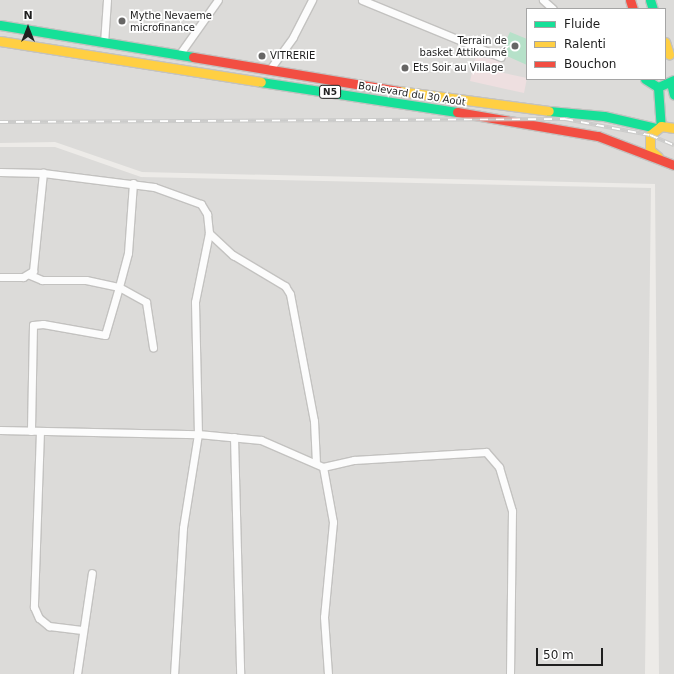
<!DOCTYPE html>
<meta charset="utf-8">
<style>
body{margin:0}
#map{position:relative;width:674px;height:674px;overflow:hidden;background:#edebe8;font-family:"DejaVu Sans",sans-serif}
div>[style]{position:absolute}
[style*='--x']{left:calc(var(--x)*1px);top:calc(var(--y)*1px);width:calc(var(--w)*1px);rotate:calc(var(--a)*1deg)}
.residential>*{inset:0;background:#dcdbd9}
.commercial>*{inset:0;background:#eedfe0}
.pitch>*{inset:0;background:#b6e1c9}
.roads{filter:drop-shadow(1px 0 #c3c2c0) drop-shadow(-1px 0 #c3c2c0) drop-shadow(0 1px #c3c2c0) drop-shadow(0 -1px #c3c2c0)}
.street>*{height:7px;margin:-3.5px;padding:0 3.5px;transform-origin:3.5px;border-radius:3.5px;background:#fcfcfc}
.fast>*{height:9px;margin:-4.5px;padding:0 4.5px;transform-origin:4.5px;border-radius:4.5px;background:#16e098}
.slow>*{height:9px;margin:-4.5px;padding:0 4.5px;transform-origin:4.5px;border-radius:4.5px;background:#ffcf43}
.jam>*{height:9px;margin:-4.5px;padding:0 4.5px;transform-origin:4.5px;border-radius:4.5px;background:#f24e42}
.rail>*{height:4px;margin-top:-2px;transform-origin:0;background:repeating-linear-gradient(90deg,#fff 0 8px,#cbcbca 0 16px);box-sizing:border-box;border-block:1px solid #cbcbca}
.dots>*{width:11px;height:11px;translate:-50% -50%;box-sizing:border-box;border:2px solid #fff;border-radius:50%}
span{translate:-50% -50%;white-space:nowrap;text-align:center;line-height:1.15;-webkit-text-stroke:3.5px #fff;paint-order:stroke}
.shield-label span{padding:1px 3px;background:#fff;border:1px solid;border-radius:3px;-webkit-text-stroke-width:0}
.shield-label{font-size:9px;color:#1f1f1f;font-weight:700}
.poi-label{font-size:10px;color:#1f1f1f}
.left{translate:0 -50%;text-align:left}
.right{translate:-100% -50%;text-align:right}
.street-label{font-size:10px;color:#1f1f1f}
.legend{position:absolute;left:526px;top:8px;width:140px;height:72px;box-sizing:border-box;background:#fff;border:1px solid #a5a5a5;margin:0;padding:5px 7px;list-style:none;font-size:12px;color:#1f1f1f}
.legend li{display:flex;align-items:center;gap:8px;height:20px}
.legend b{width:20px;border:1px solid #a5a5a5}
.north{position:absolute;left:8px;top:8px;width:40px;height:40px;-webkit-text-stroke:3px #fff;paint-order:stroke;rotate:0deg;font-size:11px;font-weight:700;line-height:16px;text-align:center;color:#1f1f1f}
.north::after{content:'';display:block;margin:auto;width:14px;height:18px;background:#1f1f1f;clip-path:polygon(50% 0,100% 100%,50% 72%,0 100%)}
.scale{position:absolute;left:536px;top:648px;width:67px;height:18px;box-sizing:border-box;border:2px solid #1f1f1f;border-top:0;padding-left:5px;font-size:12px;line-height:14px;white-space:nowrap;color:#1f1f1f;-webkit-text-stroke:3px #fff;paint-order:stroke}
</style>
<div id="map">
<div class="residential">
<i style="clip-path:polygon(evenodd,0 0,674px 0,674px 674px,659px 674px,655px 184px,142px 172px,55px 142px,0 143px,0 0,527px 9px,665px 9px,665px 79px,527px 79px,527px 9px)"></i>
<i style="clip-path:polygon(0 147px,55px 147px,141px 177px,651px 188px,645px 674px,0 674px)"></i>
</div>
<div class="commercial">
<i style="clip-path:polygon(476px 56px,501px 61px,499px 72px,527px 78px,524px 93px,470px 81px)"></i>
</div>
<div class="pitch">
<i style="clip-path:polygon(510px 32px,527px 39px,527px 65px,500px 53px)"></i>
</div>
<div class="roads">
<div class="street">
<i style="--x:362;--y:0;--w:150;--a:22.3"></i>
<i style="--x:543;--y:0;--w:13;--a:42"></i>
<i style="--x:104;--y:43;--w:43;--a:-86"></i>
<i style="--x:179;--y:55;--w:67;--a:-54.7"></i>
<i style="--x:270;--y:69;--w:39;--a:-54"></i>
<i style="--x:293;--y:37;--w:42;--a:-62.8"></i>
<i style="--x:0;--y:172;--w:43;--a:1.3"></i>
<i style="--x:133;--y:183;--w:70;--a:94.1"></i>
<i style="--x:128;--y:253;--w:35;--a:105"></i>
<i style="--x:119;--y:287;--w:31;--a:29"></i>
<i style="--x:146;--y:302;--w:46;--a:81.2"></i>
<i style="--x:209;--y:233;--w:33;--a:43"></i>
<i style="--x:233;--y:255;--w:61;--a:30.8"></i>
<i style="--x:285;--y:286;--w:9;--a:58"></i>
<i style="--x:290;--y:294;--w:129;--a:79.3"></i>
<i style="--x:314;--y:421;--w:42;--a:87.3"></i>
<i style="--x:30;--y:275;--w:13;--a:23"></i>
<i style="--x:42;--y:280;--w:44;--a:0"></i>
<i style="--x:86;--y:280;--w:34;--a:12"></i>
<i style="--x:119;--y:287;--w:50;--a:106.3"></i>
<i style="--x:105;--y:335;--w:63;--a:-169.9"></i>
<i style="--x:43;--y:324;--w:10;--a:174"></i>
<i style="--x:33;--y:325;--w:106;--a:91.1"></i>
<i style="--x:0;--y:277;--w:23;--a:0"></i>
<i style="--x:23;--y:277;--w:12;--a:-31"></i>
<i style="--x:33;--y:271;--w:99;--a:-84.2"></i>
<i style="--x:43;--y:173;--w:112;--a:7.2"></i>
<i style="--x:154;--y:187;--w:50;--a:19.9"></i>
<i style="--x:201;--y:204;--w:12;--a:59"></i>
<i style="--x:207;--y:214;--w:19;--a:84"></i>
<i style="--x:209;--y:233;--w:70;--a:101.5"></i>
<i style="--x:195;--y:302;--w:132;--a:88.7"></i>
<i style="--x:198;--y:434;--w:95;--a:99.1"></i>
<i style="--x:183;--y:528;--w:146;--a:93.5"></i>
<i style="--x:0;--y:430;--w:198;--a:1.2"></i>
<i style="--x:198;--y:434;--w:63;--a:5.4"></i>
<i style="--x:261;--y:440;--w:68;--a:23.5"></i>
<i style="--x:323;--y:467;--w:32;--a:-13"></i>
<i style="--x:354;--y:460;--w:132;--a:-3.5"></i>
<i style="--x:486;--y:452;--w:20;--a:49"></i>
<i style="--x:499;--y:467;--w:46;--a:73.5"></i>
<i style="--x:512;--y:511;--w:163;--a:90.7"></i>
<i style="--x:40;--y:431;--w:176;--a:92"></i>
<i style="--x:34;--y:607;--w:12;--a:66"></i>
<i style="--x:39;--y:618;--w:13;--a:39"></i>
<i style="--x:49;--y:626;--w:33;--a:7"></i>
<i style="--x:234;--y:437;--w:237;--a:88.5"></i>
<i style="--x:323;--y:467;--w:56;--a:79.7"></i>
<i style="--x:333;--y:522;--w:95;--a:95.4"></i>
<i style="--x:324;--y:617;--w:57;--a:86"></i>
<i style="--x:77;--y:674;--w:102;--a:-81.6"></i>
</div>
<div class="fast">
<i style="--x:650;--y:0;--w:9;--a:72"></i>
<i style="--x:0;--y:25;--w:196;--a:9.4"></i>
<i style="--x:645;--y:79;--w:15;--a:32"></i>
<i style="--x:658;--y:87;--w:17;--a:-24"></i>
<i style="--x:261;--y:82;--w:198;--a:8.7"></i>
<i style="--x:671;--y:83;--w:12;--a:76"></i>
<i style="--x:658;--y:87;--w:39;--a:86"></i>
<i style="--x:549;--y:111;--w:55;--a:5.2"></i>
<i style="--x:604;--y:116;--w:53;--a:13"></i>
</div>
<div class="slow">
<i style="--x:0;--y:41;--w:264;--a:8.9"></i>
<i style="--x:665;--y:42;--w:13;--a:72"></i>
<i style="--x:398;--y:91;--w:152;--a:7.5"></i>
<i style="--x:658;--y:157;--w:11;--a:-139"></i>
<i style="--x:650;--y:150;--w:15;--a:-90"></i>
<i style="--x:650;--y:135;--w:14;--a:-39"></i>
<i style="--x:661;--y:126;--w:13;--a:9"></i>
</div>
<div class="jam">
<i style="--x:630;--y:0;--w:9;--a:72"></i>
<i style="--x:193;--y:57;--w:208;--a:9.4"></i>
<i style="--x:457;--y:112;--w:143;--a:9.7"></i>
<i style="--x:598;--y:136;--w:81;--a:20.9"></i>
</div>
</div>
<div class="rail">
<i style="--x:0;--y:122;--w:565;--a:-0.3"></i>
<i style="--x:565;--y:119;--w:86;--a:10.7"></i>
<i style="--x:650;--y:135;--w:26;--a:23"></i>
</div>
<div class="dots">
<i style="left:122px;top:21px;background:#676665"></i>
<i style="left:515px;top:46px;background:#676665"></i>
<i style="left:262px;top:56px;background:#676665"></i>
<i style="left:405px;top:68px;background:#676665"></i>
</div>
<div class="shield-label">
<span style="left:330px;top:92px">N5</span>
</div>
<div class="poi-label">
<span class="left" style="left:130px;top:21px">Mythe Nevaeme<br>microfinance</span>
<span class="right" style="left:507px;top:46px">Terrain de<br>basket Attikoumé</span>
<span class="left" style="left:270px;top:56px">VITRERIE</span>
<span class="left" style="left:413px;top:68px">Ets Soir au Village</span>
</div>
<div class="street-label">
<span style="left:412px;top:94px;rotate:9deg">Boulevard du 30 Août</span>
</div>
<ul class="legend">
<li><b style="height:5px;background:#16e098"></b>Fluide</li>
<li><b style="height:5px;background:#ffcf43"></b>Ralenti</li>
<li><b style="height:5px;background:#f24e42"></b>Bouchon</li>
</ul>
<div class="north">N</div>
<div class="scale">50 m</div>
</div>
